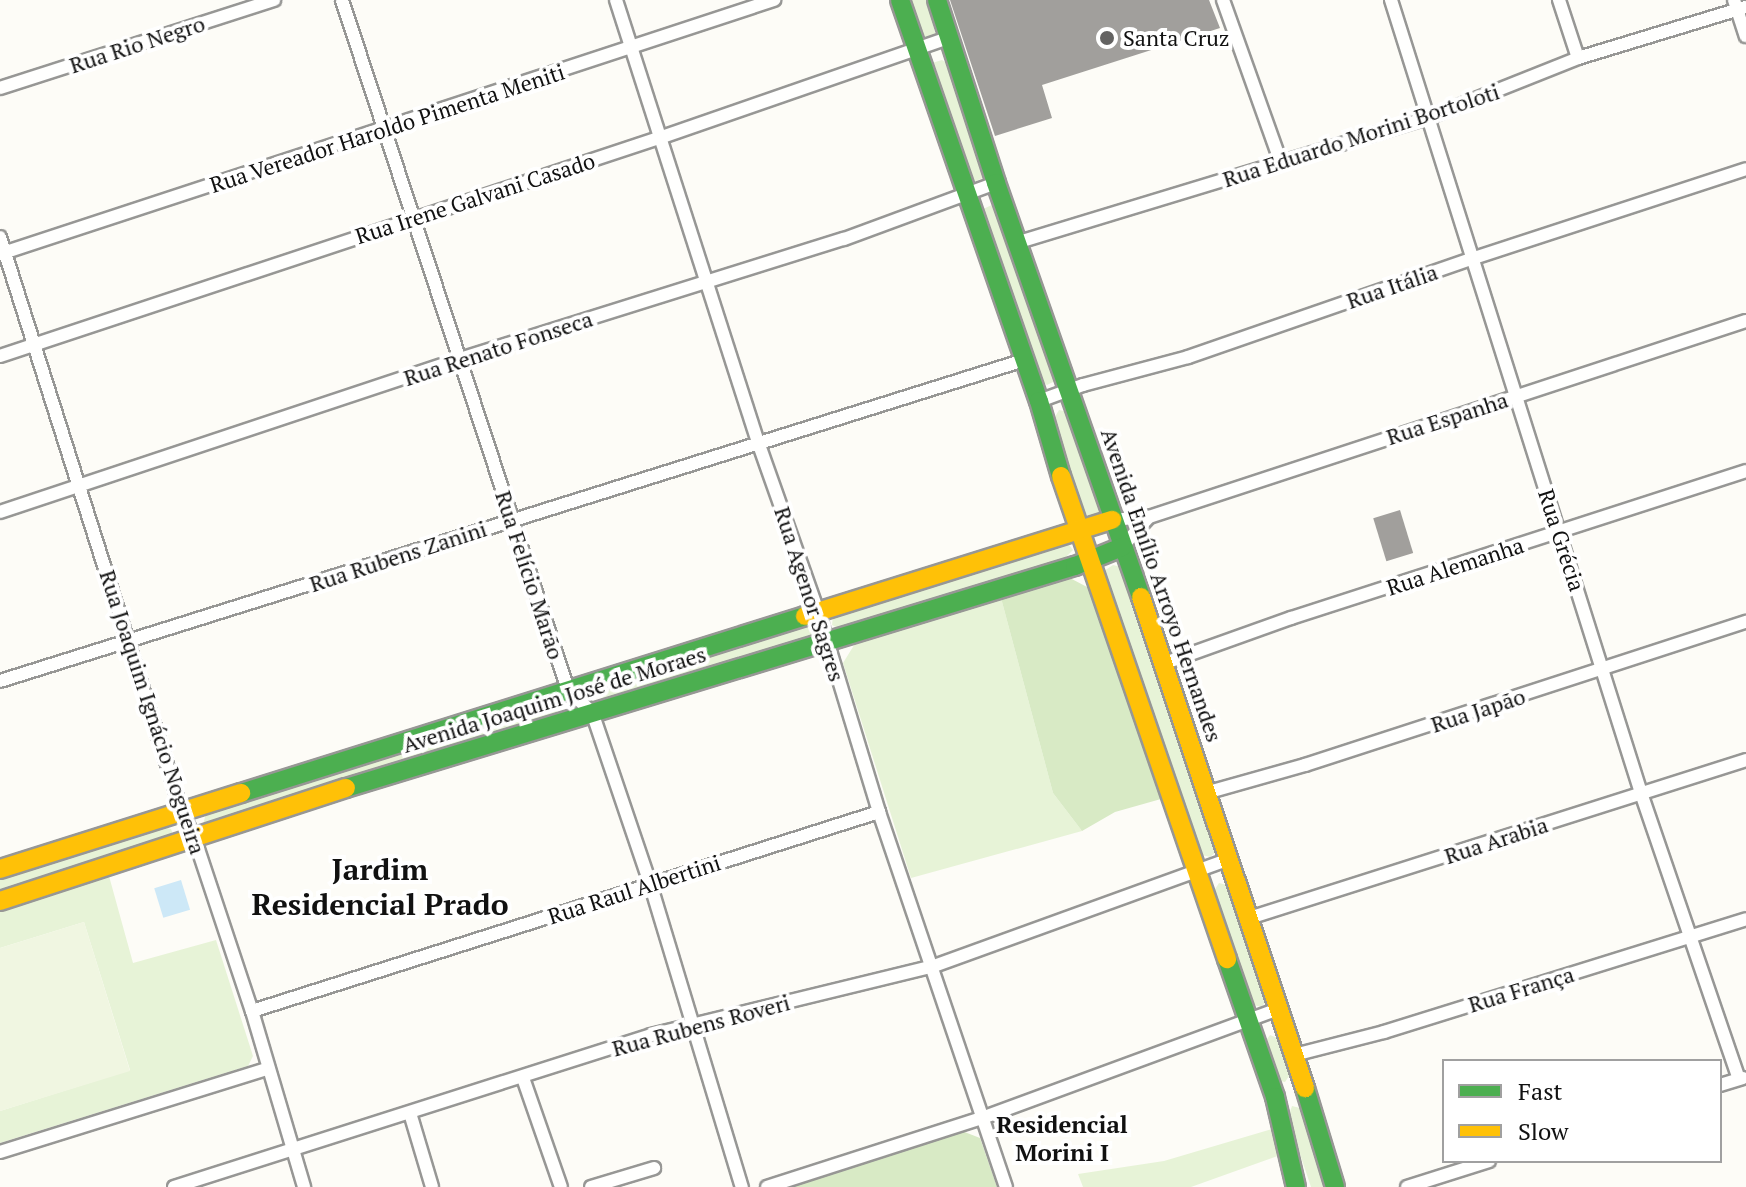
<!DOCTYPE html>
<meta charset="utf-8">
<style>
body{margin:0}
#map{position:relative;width:1746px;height:1187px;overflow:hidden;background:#fdfcf7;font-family:"PT Serif",serif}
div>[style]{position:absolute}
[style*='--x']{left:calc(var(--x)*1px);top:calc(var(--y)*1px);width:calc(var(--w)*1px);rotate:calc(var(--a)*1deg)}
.green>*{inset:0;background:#e7f3d7}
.forest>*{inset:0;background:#d8eac5}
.pitch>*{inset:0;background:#f0f6e1}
.water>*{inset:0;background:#cde8f7;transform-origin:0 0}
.building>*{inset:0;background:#a19f9c;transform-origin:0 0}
.roads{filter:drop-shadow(2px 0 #979795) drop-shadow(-2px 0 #979795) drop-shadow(0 2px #979795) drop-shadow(0 -2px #979795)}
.street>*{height:12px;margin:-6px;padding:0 6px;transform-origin:6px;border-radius:6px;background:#fffffe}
.fast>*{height:18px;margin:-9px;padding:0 9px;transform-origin:9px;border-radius:9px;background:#4caf50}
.slow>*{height:18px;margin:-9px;padding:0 9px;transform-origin:9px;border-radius:9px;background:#ffc107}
.dots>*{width:22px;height:22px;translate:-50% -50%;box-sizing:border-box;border:4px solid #fff;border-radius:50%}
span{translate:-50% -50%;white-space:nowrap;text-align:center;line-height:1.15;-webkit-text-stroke:8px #fff;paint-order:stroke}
.poi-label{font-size:22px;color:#111}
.left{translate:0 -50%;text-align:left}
.street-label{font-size:22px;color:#111}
.neighbourhood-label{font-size:24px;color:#111;font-weight:700}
.district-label{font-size:30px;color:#111;font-weight:700}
.legend{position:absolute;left:1442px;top:1059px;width:280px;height:104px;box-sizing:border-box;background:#fff;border:2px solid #a0a0a0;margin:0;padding:10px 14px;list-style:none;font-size:24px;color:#111}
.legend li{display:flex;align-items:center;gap:16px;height:40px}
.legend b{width:40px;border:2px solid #a0a0a0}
</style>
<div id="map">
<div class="green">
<i style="clip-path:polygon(909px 0,928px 0,936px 37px,926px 40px,922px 37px)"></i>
<i style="clip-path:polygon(942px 60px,950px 65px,985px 177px,976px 181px,967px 175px,931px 71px,932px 63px)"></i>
<i style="clip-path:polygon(992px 205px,1002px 211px,1056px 371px,1055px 381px,1047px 385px,1040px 380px,982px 220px,983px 209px)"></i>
<i style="clip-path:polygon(1059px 410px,1068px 412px,1102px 509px,1096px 515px,1088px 516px,1082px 510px,1052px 422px)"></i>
<i style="clip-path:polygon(1066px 541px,1073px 550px,1066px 557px,842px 630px,832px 625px,833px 616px)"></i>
<i style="clip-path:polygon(1113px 565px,1121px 567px,1203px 794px,1216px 852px,1210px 857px,1198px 854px,1104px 581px,1104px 571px)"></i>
<i style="clip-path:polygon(1001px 598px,1053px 793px,1082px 831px,911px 878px,843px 663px,856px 642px)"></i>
<i style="clip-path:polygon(813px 621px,819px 631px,813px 636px,605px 700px,602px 697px,602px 689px)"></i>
<i style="clip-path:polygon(557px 703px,557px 715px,206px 827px,203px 825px,206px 813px)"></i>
<i style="clip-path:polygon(163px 827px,171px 829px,174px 837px,0 894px,0 878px)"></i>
<i style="clip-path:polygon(109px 876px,133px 963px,216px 940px,253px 1056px,248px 1066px,0 1143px,0 1111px,130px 1070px,84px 922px,0 948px,0 910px)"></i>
<i style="clip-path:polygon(1219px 883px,1227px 885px,1267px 1001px,1261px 1007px,1251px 1004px,1212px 894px)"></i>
<i style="clip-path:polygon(1270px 1035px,1280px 1039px,1291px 1073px,1285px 1082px,1276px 1080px,1264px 1043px)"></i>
<i style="clip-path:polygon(1292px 1106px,1304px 1109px,1331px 1187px,1311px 1187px,1288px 1118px)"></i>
<i style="clip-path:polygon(1275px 1128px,1283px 1154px,1191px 1187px,1083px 1187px,1078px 1174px,1164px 1161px)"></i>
</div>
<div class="forest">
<i style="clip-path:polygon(1068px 577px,1089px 588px,1161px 799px,1115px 812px,1082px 831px,1053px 793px,1001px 598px)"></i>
<i style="clip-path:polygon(962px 1131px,980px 1138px,997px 1187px,787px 1187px)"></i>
</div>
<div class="pitch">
<i style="clip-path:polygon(84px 922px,130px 1071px,0 1111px,0 948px)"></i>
</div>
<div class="water">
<i style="left:181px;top:880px;width:31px;height:28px;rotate:73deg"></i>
</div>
<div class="building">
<i style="clip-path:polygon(950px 0,1209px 0,1220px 28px,1042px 85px,1052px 118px,995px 136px)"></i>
<i style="left:1400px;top:510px;width:45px;height:28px;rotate:73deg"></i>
</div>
<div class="roads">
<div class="street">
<i style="--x:342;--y:0;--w:726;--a:71.86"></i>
<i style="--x:568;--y:690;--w:33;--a:43"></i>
<i style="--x:592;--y:712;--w:181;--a:71.3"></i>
<i style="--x:650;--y:883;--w:318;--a:73.2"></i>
<i style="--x:616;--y:0;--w:464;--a:72.2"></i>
<i style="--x:758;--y:442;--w:179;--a:70.5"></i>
<i style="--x:818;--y:611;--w:210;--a:73.1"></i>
<i style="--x:879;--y:812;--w:396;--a:71.3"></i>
<i style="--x:1223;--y:0;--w:173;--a:70.4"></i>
<i style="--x:1391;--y:0;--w:831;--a:72.5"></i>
<i style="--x:1641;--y:793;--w:302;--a:71.1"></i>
<i style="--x:1559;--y:0;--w:61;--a:71.9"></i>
<i style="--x:1734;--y:0;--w:38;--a:72"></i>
<i style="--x:0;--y:88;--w:288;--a:-17.8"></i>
<i style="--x:0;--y:237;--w:603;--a:72.44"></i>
<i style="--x:182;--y:812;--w:31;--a:65"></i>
<i style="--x:195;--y:840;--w:180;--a:71.6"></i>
<i style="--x:252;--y:1011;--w:184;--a:73.5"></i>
<i style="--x:1019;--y:242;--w:430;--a:-16.9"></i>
<i style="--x:1430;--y:117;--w:159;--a:-21.7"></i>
<i style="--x:1578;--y:58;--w:176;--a:-16.9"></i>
<i style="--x:0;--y:254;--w:815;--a:-18.17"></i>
<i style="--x:0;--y:356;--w:697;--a:-18.31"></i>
<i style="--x:662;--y:137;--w:305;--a:-19.1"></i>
<i style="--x:1039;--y:401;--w:47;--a:-20"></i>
<i style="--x:1083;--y:385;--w:109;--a:-14.9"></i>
<i style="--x:1188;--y:357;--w:299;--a:-19.1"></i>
<i style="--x:1471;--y:259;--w:289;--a:-18.1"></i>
<i style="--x:0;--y:512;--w:485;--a:-18.4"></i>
<i style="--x:460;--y:359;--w:402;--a:-17.4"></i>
<i style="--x:844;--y:239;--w:162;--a:-20.2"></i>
<i style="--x:1112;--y:520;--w:37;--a:-5"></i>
<i style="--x:1149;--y:517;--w:628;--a:-18.18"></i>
<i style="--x:1122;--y:547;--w:40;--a:-48"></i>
<i style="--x:1165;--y:663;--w:134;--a:-19.7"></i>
<i style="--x:1291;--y:618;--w:478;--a:-17.9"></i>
<i style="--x:0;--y:681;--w:1073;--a:-17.4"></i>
<i style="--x:1209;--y:792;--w:100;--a:-15.7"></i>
<i style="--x:1305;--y:765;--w:464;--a:-18"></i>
<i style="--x:1246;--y:919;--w:525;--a:-17.64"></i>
<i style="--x:252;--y:1011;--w:658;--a:-17.61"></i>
<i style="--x:1294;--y:1055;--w:93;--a:-14.3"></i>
<i style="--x:1384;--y:1032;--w:379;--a:-17.3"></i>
<i style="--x:523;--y:1078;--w:115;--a:70.8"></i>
<i style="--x:1720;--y:1085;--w:24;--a:-17"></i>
<i style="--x:410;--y:1113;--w:77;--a:73.4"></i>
<i style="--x:0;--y:1152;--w:280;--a:-17.3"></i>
<i style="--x:174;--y:1187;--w:501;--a:-17.67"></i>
<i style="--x:651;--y:1035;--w:288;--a:-13.7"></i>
<i style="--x:931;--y:967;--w:314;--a:-19.9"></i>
<i style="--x:591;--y:1187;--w:66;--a:-16.8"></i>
<i style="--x:767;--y:1187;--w:226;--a:-17.8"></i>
<i style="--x:982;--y:1118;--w:316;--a:-20.2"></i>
<i style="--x:1407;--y:1187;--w:86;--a:-17.6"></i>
</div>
<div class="fast">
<i style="--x:900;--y:0;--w:424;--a:70.9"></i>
<i style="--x:1039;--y:401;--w:78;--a:73.7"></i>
<i style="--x:937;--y:0;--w:192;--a:72.1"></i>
<i style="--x:996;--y:183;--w:439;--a:70.7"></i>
<i style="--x:346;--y:788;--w:762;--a:-16.94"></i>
<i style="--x:1075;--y:566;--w:51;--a:-22"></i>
<i style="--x:241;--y:793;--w:591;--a:-17.42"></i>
<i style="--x:1227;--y:959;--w:146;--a:70.8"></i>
<i style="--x:1275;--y:1097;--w:92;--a:76.9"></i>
<i style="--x:1305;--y:1088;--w:103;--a:73.1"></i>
</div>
<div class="slow">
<i style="--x:1061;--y:476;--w:511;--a:71.03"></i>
<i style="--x:1141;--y:597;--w:518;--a:71.53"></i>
<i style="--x:805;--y:616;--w:322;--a:-17.4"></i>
<i style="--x:0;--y:869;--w:253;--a:-17.5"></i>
<i style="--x:0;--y:901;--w:364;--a:-18.1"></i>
</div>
</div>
<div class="dots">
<i style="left:1107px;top:38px;background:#646362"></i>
</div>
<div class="poi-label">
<span class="left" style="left:1123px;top:38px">Santa Cruz</span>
</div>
<div class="street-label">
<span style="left:137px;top:44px;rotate:-18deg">Rua Rio Negro</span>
<span style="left:387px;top:128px;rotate:-18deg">Rua Vereador Haroldo Pimenta Meniti</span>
<span style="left:1361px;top:135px;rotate:-18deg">Rua Eduardo Morini Bortoloti</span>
<span style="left:475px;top:198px;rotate:-18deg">Rua Irene Galvani Casado</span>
<span style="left:1392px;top:286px;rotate:-19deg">Rua Itália</span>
<span style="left:498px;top:348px;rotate:-18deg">Rua Renato Fonseca</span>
<span style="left:1447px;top:418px;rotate:-18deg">Rua Espanha</span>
<span style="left:1562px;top:540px;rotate:72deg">Rua Grécia</span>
<span style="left:398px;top:556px;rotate:-18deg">Rua Rubens Zanini</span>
<span style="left:1455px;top:566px;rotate:-18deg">Rua Alemanha</span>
<span style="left:530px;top:575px;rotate:72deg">Rua Felício Marão</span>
<span style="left:1162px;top:585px;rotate:71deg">Avenida Emílio Arroyo Hernandes</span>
<span style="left:810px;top:594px;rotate:72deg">Rua Agenor Sagres</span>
<span style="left:554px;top:699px;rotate:-17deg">Avenida Joaquim José de Moraes</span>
<span style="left:1478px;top:710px;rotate:-18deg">Rua Japão</span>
<span style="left:153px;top:712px;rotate:72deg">Rua Joaquim Ignácio Nogueira</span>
<span style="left:1496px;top:840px;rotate:-18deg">Rua Arabia</span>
<span style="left:634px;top:889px;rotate:-18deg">Rua Raul Albertini</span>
<span style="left:1521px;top:989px;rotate:-17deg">Rua França</span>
<span style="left:701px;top:1025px;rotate:-15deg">Rua Rubens Roveri</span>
</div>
<div class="neighbourhood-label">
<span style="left:1062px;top:1139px">Residencial<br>Morini I</span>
</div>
<div class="district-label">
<span style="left:380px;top:886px">Jardim<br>Residencial Prado</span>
</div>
<ul class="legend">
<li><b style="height:10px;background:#4caf50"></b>Fast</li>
<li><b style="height:10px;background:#ffc107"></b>Slow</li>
</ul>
</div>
